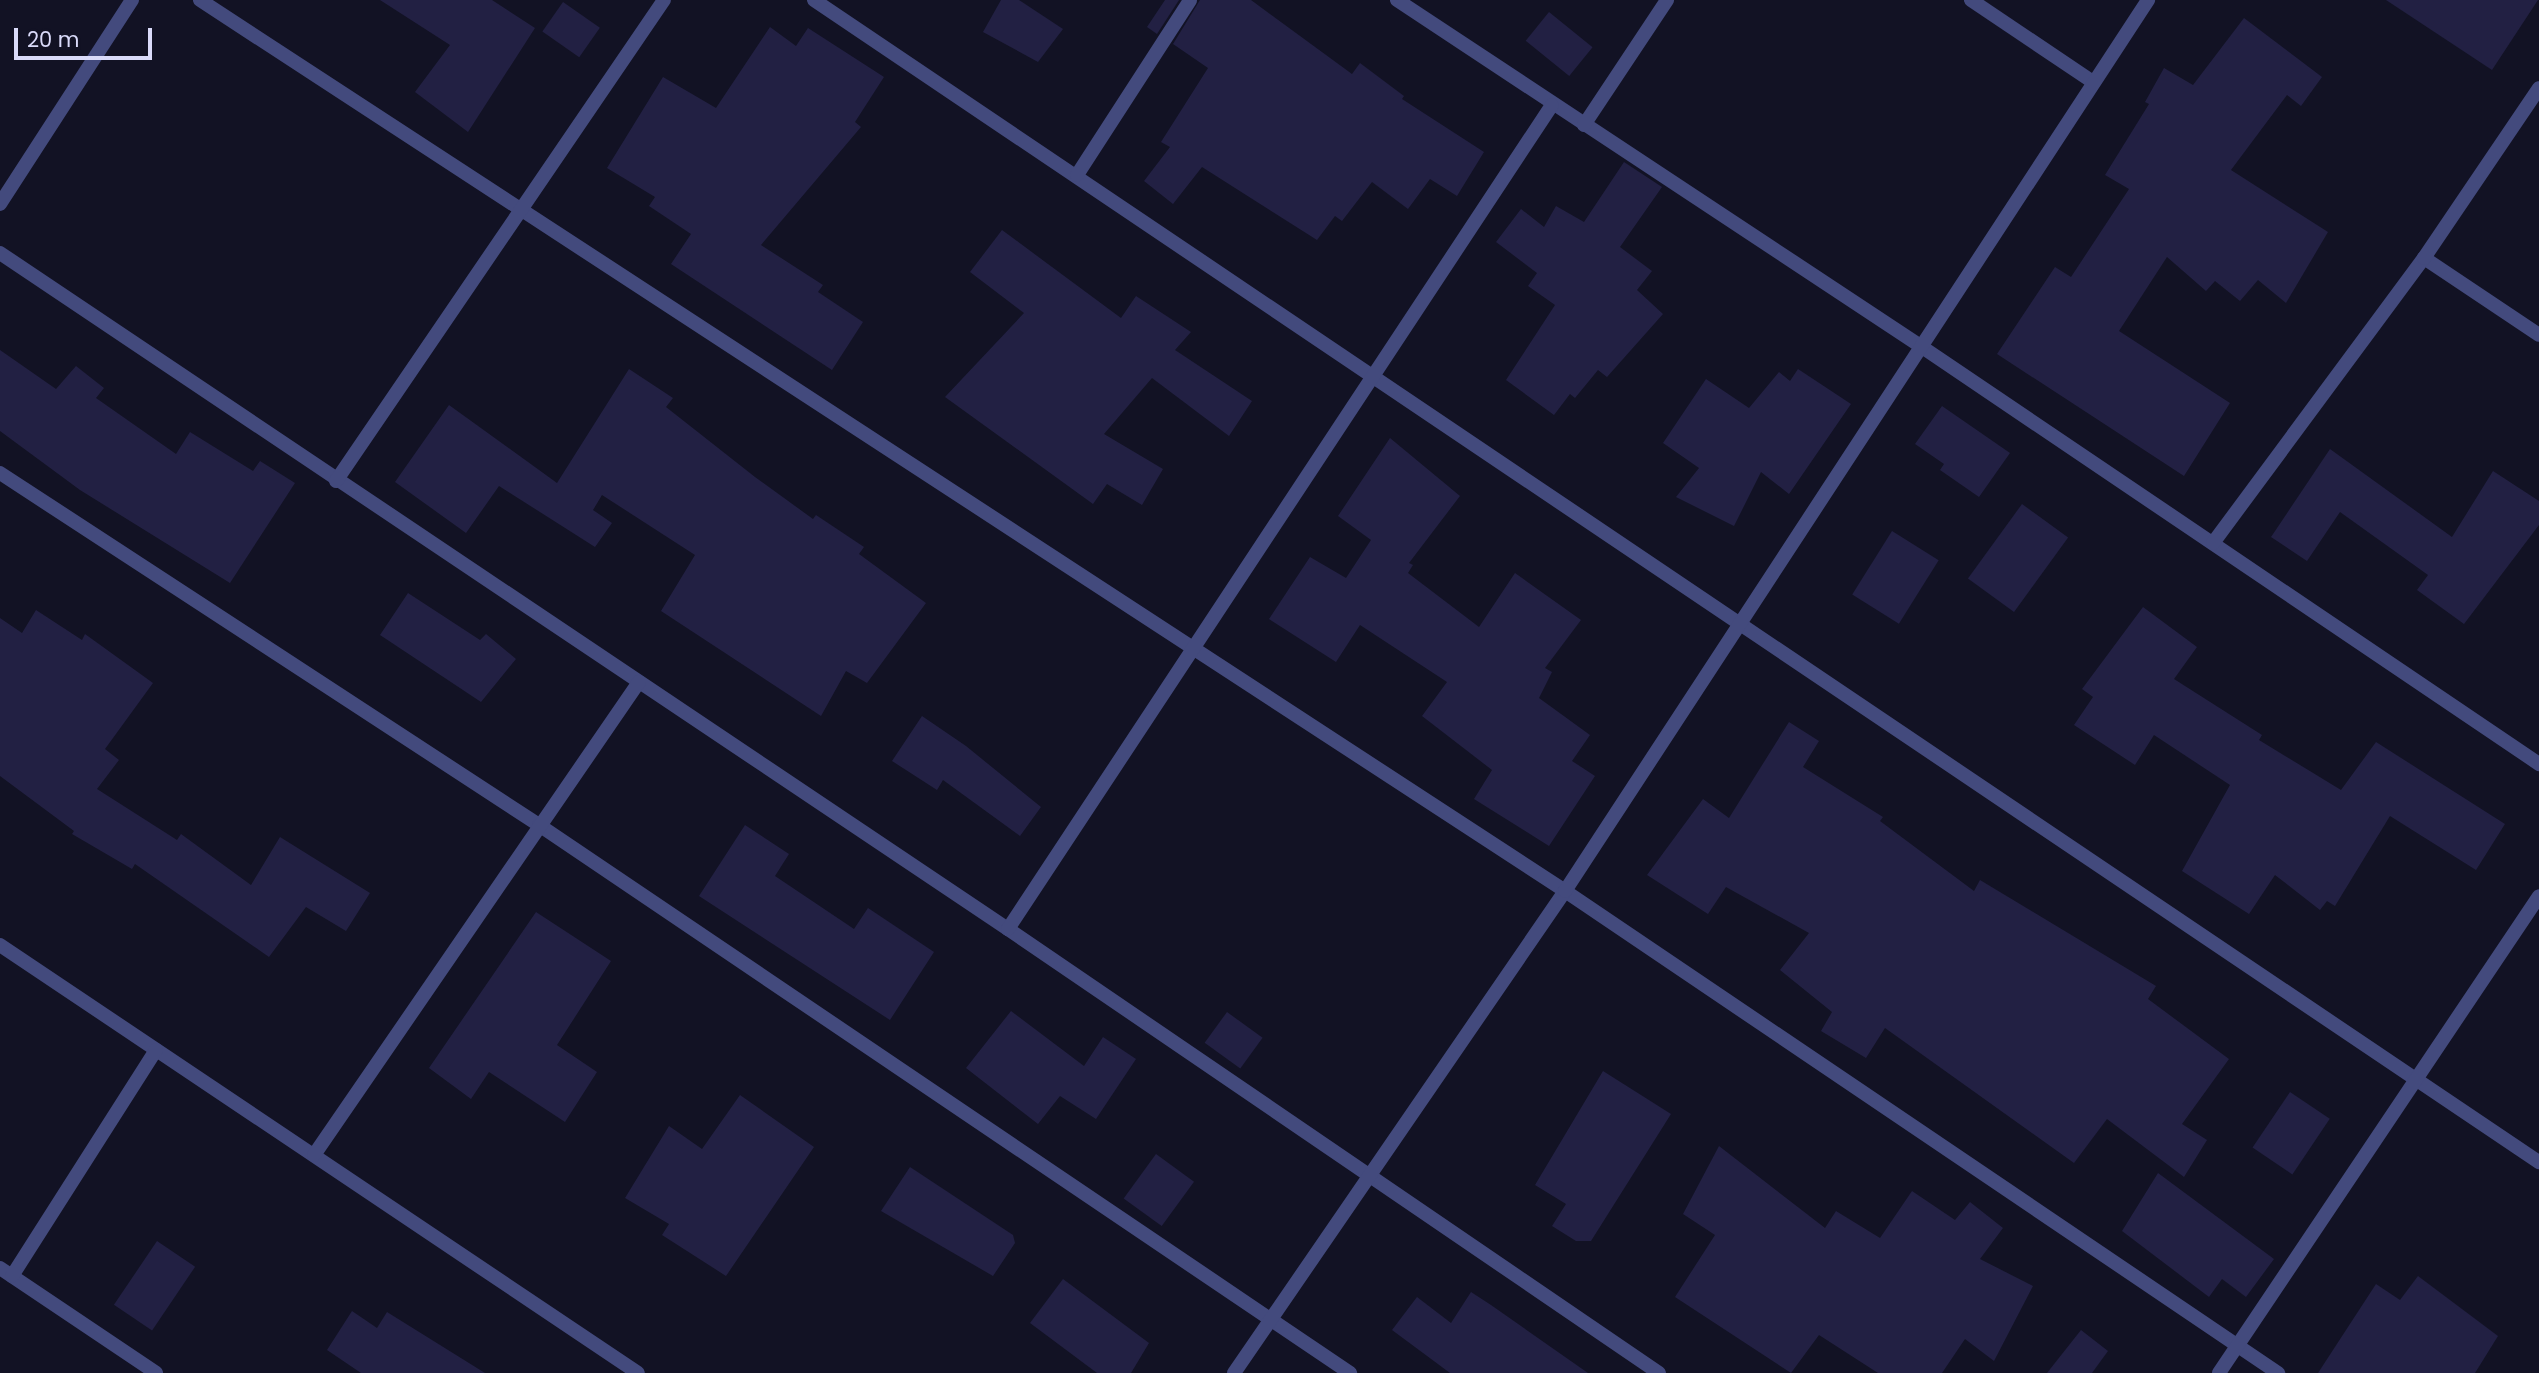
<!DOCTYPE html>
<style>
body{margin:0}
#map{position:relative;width:2539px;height:1373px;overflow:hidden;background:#121224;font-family:Poppins,sans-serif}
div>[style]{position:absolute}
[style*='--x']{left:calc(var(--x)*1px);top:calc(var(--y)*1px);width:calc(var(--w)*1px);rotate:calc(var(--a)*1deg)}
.building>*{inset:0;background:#222043;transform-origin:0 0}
.minor>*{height:14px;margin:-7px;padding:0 7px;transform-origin:7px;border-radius:7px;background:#434a7d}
span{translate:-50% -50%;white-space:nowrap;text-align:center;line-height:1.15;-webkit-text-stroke:6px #121224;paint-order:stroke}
.scale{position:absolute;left:14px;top:28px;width:138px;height:32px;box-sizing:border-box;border:4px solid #dadbfa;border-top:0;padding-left:9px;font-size:21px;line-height:24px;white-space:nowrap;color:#dadbfa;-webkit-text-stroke:5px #121224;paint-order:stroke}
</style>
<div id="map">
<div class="building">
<i style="clip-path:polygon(380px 0,492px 0,535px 28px,468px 132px,415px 92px,450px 45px)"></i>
<i style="clip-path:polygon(1001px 0,1019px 0,1063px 29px,1038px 62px,983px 32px)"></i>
<i style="clip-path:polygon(1165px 0,1179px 0,1157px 34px,1147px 27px)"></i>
<i style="clip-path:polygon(1200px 0,1251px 0,1352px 74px,1360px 63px,1404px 96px,1402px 99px,1484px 152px,1457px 196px,1430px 179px,1408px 209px,1372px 182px,1342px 221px,1335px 216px,1317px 240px,1202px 167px,1173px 204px,1144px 181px,1170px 147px,1161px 142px,1208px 68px,1173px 44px)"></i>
<i style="clip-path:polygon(2386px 0,2538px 0,2492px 70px)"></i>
<i style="left:563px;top:2px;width:45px;height:36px;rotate:35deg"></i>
<i style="left:1549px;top:12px;width:56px;height:37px;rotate:39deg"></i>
<i style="clip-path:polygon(2244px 18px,2322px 77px,2301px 106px,2287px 95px,2231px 170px,2328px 232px,2286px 303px,2258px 280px,2240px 301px,2215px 281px,2206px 291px,2167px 257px,2119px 331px,2230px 403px,2184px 476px,1997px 354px,2055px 267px,2071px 277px,2129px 189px,2105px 175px,2149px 104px,2145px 102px,2164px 68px,2193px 85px)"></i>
<i style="clip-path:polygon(770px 27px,796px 46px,808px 28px,884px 77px,855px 122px,861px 127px,761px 245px,823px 285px,818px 292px,863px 322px,832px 370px,671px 264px,691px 234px,649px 206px,655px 197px,607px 168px,663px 77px,716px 108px)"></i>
<i style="clip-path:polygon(1624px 162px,1662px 187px,1620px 247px,1652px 271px,1637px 290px,1663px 314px,1607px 377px,1598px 370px,1575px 398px,1570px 394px,1554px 415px,1506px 380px,1555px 305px,1528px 286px,1537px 273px,1496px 242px,1521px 209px,1544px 227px,1556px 206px,1584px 222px)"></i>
<i style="clip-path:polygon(1002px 230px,1121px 318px,1136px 296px,1191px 332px,1175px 350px,1252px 401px,1229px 436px,1152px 378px,1104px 434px,1163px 469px,1142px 505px,1107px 484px,1093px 504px,945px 397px,1024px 313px,970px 272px)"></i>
<i style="clip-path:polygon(0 350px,56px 389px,76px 366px,104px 388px,96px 398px,176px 454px,190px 432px,253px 471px,260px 461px,295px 483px,230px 583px,80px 490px,0 431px)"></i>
<i style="clip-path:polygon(629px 369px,673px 398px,666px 407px,755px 477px,813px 519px,816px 515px,864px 547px,859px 554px,926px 603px,867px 683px,846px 671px,821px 716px,661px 611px,695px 555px,602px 495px,593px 510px,612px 523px,595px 547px,499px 486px,466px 533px,395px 482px,449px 405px,557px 483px)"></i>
<i style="clip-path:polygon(1798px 369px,1851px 404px,1789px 494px,1761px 472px,1734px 526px,1676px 497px,1699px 468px,1663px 443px,1706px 379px,1749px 408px,1779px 372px,1790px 381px)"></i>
<i style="clip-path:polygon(1942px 406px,2010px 453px,1979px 497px,1940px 470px,1944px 464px,1915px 444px)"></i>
<i style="clip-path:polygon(1390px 438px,1460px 496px,1409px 563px,1413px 565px,1408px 573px,1479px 627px,1515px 573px,1581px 620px,1545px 668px,1552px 672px,1539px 698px,1590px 735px,1572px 761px,1595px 776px,1549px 846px,1474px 799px,1492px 770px,1422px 716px,1447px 682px,1360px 625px,1336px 662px,1269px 619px,1310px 557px,1346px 578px,1371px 540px,1338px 516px)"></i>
<i style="clip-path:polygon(2330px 449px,2452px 537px,2493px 471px,2539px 501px,2539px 525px,2464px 624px,2417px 590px,2428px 575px,2340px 512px,2307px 561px,2271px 537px)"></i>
<i style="left:2022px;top:504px;width:57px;height:92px;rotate:36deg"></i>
<i style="left:1892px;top:531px;width:55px;height:75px;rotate:32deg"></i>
<i style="clip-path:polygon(408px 593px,480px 640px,486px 634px,516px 659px,481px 702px,380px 635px)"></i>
<i style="clip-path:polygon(2143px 607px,2197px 647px,2174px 679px,2262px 735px,2259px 740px,2341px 790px,2376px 742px,2505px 824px,2476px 870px,2390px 816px,2335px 906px,2327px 901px,2320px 910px,2275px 875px,2249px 914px,2182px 871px,2230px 785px,2154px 735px,2135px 765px,2074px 725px,2093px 697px,2082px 689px)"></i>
<i style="clip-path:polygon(36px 610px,82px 640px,85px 634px,153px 683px,105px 749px,119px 760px,97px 789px,177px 840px,181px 834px,251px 885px,280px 837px,370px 893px,346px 931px,306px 907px,269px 957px,135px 864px,132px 869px,72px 834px,74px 831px,0 776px,0 618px,22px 633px)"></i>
<i style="clip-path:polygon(922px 716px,966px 746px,1041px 807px,1020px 836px,943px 780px,937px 790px,892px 761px)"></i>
<i style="clip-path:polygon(1789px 722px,1819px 741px,1803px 767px,1883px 817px,1880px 821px,1974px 891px,1980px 880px,2156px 986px,2148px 999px,2229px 1059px,2182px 1124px,2207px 1140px,2184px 1177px,2107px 1119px,2074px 1163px,1885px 1028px,1866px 1058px,1821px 1031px,1832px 1012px,1780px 970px,1809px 933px,1726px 887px,1708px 914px,1647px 875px,1703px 799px,1729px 818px)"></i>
<i style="clip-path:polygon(745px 825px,789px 854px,775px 876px,854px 929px,868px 908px,934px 952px,890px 1020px,699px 896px)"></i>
<i style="clip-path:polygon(536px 912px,611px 961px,557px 1045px,597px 1072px,565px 1122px,489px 1072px,471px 1099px,429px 1068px)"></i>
<i style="clip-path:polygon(1011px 1011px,1084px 1066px,1103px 1037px,1136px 1059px,1096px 1119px,1060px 1096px,1038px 1124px,966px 1068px)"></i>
<i style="left:1227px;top:1012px;width:44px;height:38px;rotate:36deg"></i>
<i style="clip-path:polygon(1603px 1071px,1671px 1114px,1591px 1241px,1576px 1241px,1552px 1226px,1566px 1204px,1535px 1185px)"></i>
<i style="left:2290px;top:1092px;width:48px;height:67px;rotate:34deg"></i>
<i style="clip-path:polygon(740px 1095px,814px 1147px,726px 1276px,662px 1235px,669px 1224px,625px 1198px,669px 1126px,702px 1149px)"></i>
<i style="clip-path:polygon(1719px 1146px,1825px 1228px,1836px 1211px,1880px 1238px,1912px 1191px,1955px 1220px,1970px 1202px,2003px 1228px,1980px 1259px,2033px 1286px,1994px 1361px,1965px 1339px,1942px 1373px,1878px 1373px,1819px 1335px,1791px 1373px,1675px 1297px,1715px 1235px,1683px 1214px)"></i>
<i style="left:1156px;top:1154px;width:47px;height:55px;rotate:36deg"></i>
<i style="clip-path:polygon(910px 1167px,1013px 1235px,1015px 1243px,993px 1276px,881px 1211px)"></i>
<i style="clip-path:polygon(2158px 1173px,2274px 1259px,2246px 1297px,2222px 1279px,2209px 1297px,2122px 1231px)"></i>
<i style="left:157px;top:1241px;width:46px;height:77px;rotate:34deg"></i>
<i style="clip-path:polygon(2418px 1276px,2498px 1336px,2475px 1373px,2318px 1373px,2376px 1284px,2400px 1300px)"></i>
<i style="clip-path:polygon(1063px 1279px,1149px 1343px,1131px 1373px,1097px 1373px,1030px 1323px)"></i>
<i style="clip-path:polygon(1471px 1292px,1491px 1305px,1588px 1373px,1450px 1373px,1392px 1330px,1417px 1297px,1451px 1323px)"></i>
<i style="clip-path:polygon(352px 1311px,377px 1328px,387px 1312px,485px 1373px,361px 1373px,327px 1350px)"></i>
<i style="clip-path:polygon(2081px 1330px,2108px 1351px,2092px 1373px,2047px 1373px)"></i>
</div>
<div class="minor">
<i style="--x:200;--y:0;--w:1630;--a:33.13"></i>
<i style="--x:1565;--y:891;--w:861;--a:34.06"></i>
<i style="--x:814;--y:0;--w:2080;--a:33.97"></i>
<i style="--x:1397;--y:0;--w:629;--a:33.46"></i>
<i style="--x:1922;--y:347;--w:745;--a:34.05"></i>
<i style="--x:1971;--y:0;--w:147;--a:33.9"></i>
<i style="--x:1584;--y:125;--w:150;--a:-56.4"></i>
<i style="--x:1077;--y:175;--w:208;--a:-57.1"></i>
<i style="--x:0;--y:204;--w:243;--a:-57.1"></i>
<i style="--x:0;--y:253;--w:1214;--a:33.85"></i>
<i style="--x:1008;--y:929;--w:788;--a:34.3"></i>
<i style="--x:2424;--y:258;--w:138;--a:33.8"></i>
<i style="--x:0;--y:473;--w:644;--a:33.15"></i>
<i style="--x:539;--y:825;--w:979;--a:34.05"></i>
<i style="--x:336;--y:481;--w:582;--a:-55.71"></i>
<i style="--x:2213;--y:543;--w:355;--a:-53.5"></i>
<i style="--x:2424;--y:258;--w:205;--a:-55.9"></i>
<i style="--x:1008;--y:929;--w:987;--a:-56.57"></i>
<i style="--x:0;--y:945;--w:768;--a:33.86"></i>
<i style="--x:314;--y:1155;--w:574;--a:-55.51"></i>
<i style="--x:0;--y:1268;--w:188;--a:33.9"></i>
<i style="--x:12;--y:1276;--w:268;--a:-57.5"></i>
<i style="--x:1234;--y:1373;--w:585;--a:-55.52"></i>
<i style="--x:1565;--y:891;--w:1065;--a:-56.8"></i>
<i style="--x:2219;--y:1373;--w:574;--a:-56.14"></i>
</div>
<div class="scale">20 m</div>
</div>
